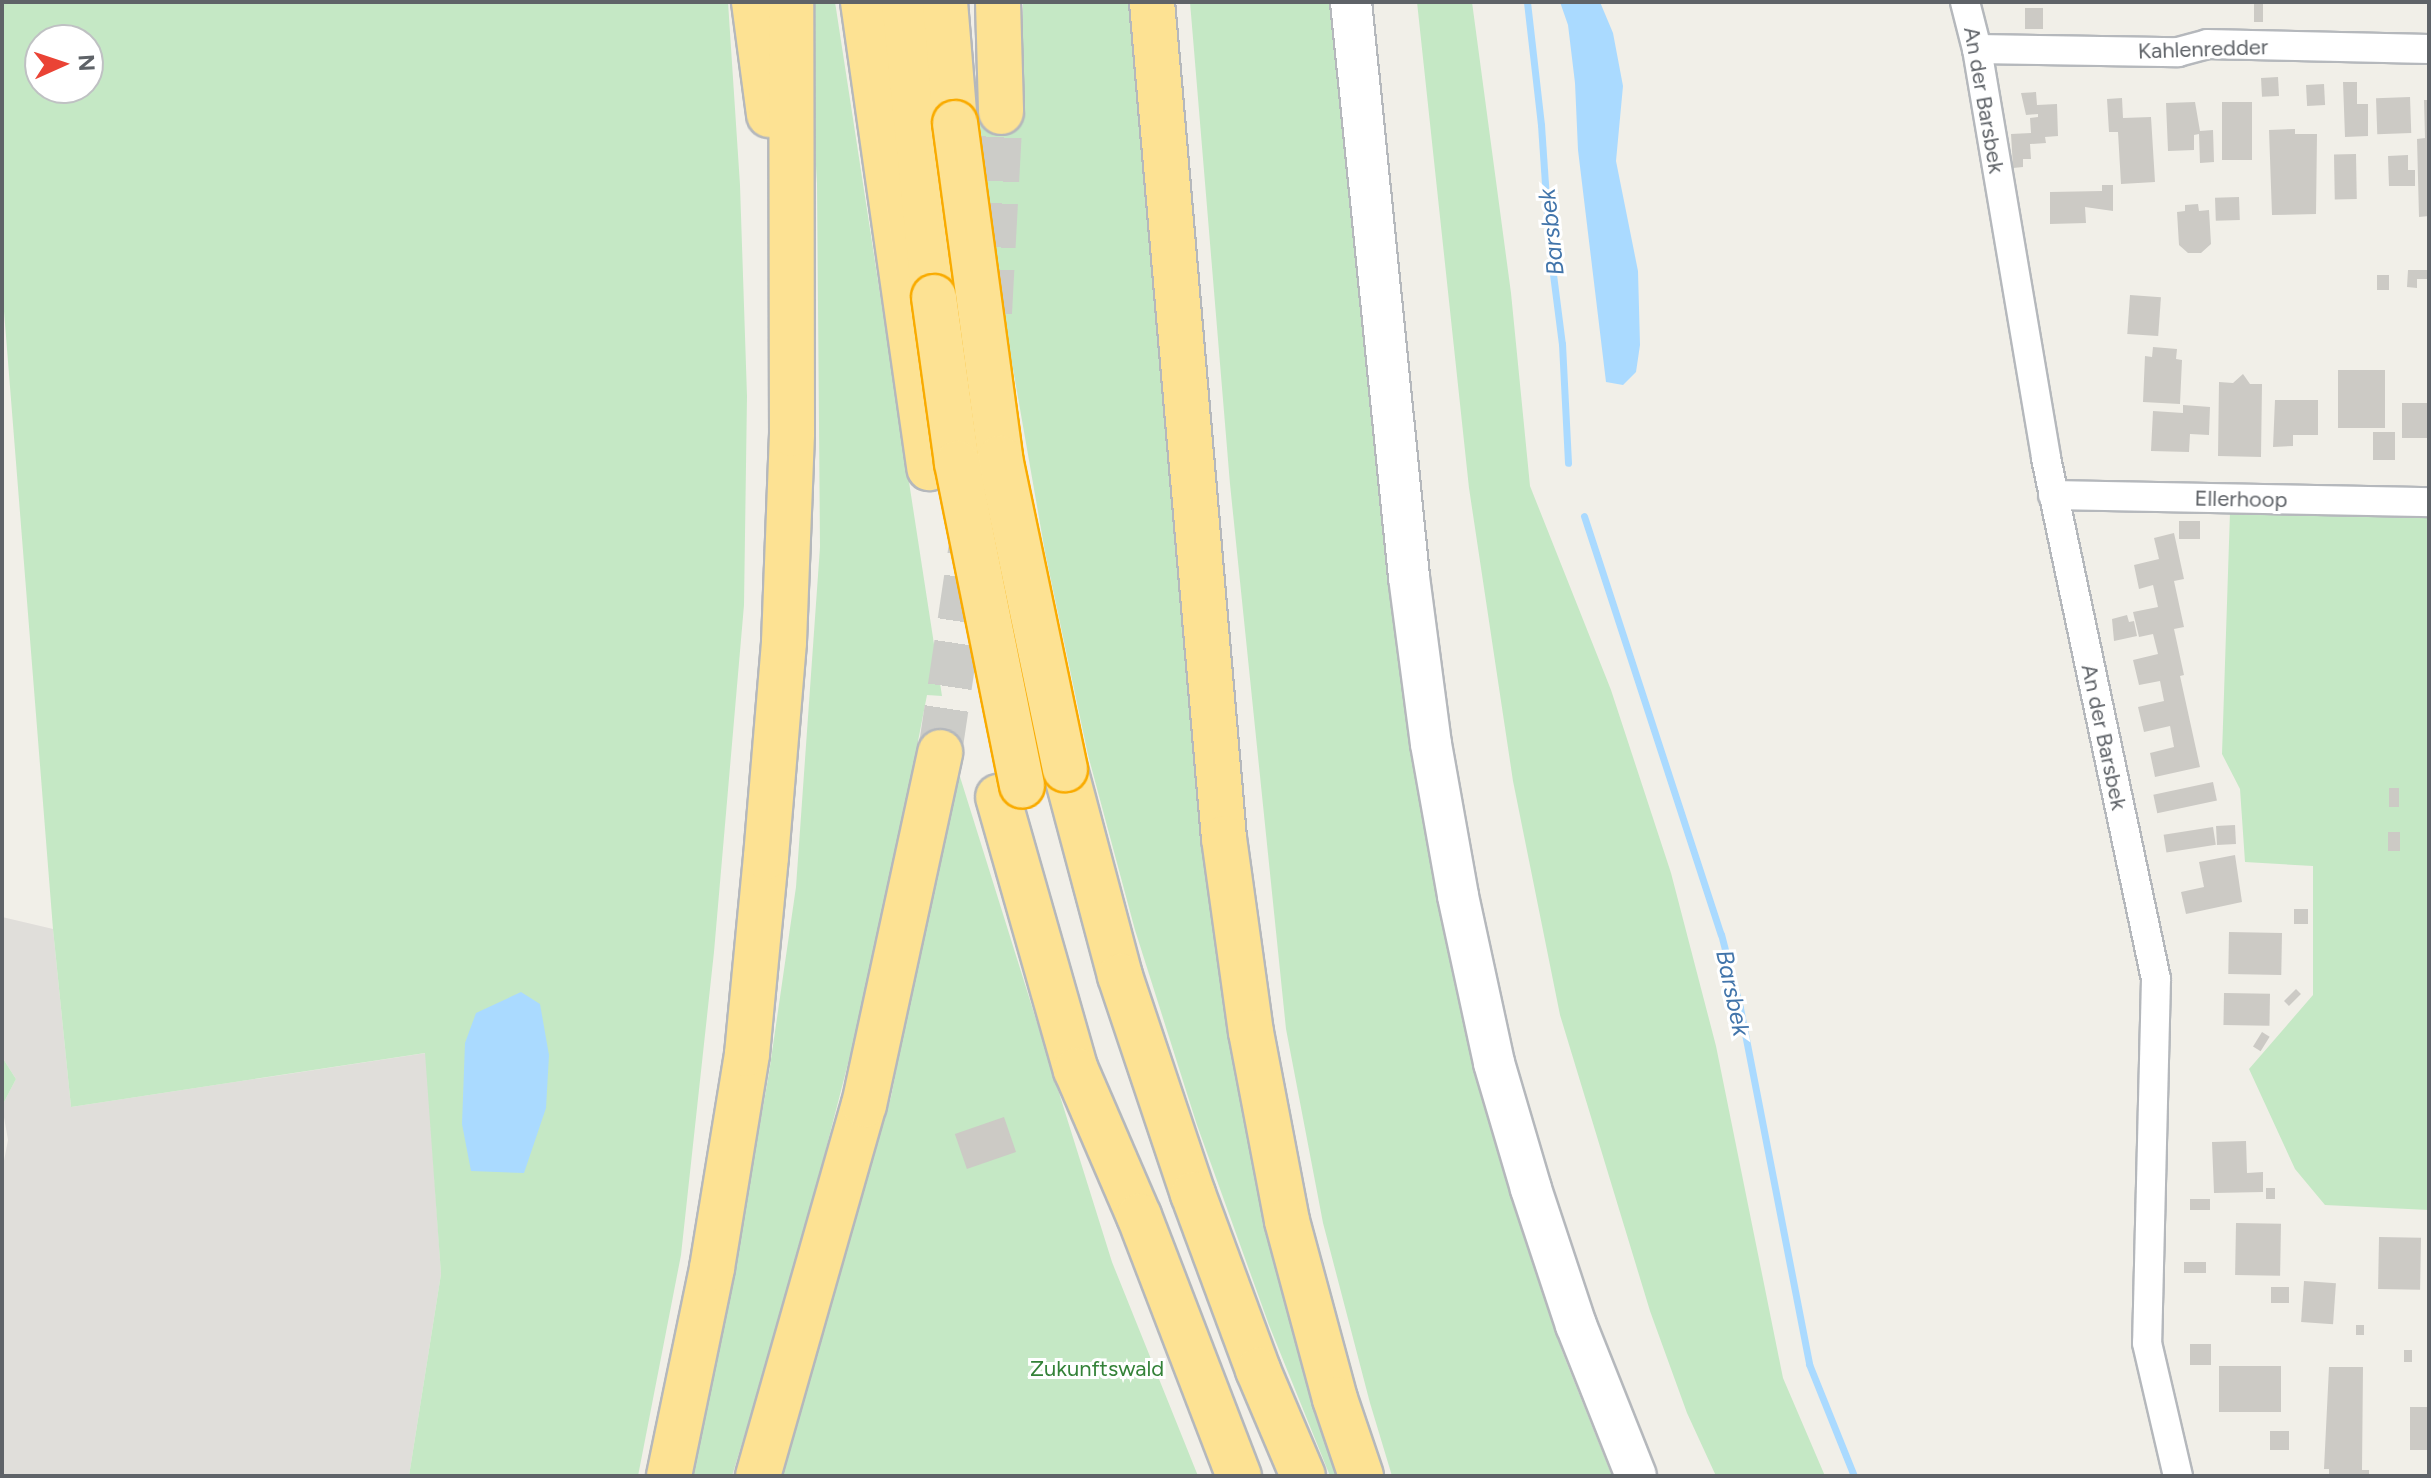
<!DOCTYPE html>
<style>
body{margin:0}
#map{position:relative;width:2431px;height:1478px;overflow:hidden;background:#f1efe8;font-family:Figtree,sans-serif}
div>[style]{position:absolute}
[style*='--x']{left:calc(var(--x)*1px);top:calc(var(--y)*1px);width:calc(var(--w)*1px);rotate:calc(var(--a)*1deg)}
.industrial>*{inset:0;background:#e0deda}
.green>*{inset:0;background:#c5e8c5}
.water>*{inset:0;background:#aadaff}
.stream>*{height:7px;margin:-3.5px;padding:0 3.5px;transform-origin:3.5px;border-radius:3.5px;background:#aadaff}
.building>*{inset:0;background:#cccac5;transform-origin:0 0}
.motorway-tunnel>*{height:44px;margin-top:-22px;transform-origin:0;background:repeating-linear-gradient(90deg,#ccccc8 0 44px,transparent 0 66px)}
.roads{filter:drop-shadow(2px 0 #b5b8bc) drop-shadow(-2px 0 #b5b8bc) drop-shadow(0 2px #b5b8bc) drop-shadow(0 -2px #b5b8bc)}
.minor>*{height:28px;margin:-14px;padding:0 14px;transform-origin:14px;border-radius:14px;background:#fff}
.secondary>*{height:40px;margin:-20px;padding:0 20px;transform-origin:20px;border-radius:20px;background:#fff}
.motorway>*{height:44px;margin:-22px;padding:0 22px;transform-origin:22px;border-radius:22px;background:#fde293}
.bridges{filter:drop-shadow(2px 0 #f9ab00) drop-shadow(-2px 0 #f9ab00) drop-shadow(0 2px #f9ab00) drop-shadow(0 -2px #f9ab00)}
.motorway-bridge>*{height:44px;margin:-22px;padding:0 22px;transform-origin:22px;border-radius:22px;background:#fde293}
span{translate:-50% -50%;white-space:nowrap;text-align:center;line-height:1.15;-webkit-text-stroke:6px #fff;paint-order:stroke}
.street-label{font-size:22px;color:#5f6368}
.park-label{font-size:22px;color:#348238}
.water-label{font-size:24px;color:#4174aa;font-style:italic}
.frame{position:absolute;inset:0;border:4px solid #5f6368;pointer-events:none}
.north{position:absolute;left:24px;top:24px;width:80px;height:80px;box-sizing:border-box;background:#fff;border:2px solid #bfc1c3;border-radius:50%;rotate:87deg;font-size:22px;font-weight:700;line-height:32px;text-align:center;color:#5f6368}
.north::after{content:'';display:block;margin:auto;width:28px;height:36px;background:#ea4335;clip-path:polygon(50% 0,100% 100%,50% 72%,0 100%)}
</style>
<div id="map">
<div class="industrial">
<i style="clip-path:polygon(2px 917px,53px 929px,71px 1107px,426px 1053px,441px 1274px,409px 1476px,2px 1476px,2px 1171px,8px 1140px,2px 1106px,16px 1079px,2px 1057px)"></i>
</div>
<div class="green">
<i style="clip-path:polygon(evenodd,2px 2px,728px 2px,740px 185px,747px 396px,744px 605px,714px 952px,681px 1255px,638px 1476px,409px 1476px,441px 1274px,425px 1053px,71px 1107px,53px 929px,2px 286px,2px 2px,40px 40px,88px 40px,88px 88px,40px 88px,40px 40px)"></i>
<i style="clip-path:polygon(807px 2px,835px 2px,942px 696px,927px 695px,878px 947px,792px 1281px,732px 1476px,687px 1476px,734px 1270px,769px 1073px,796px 887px,820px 547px,817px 184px)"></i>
<i style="clip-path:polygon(1023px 2px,1136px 2px,1183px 568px,1343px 1476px,1330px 1476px,1269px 1325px,1197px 1125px,1135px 930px,1088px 755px,1045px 552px,991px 243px,976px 111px,1022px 112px)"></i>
<i style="clip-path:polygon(1190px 2px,1334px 2px,1413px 741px,1437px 893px,1477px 1073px,1514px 1204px,1562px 1351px,1612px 1476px,1392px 1476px,1370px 1403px,1323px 1223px,1286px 1029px,1230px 484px)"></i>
<i style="clip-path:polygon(1417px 2px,1472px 2px,1511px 293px,1530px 486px,1611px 690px,1671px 873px,1716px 1046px,1783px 1378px,1825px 1476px,1716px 1476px,1687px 1413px,1650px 1311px,1560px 1015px,1513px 781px,1469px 488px)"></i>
<i style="clip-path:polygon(2230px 512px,2429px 517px,2429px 1210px,2325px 1205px,2295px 1169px,2249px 1069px,2313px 995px,2313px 866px,2245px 862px,2240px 789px,2222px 754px)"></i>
<i style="clip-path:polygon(956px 764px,1112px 1262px,1198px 1476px,779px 1476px,891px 1097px)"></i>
<i style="clip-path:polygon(2px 1057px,16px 1079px,2px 1106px)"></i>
</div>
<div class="water">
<i style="clip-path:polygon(1560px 2px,1600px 2px,1613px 33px,1623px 86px,1616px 161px,1638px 271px,1640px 345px,1636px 372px,1623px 385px,1606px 382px,1578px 150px,1575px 83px,1568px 25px)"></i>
<i style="clip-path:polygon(521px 992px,540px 1004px,549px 1055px,546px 1108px,524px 1173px,471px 1171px,462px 1124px,465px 1043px,476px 1013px)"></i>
</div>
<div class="stream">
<i style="--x:1527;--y:2;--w:124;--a:83.5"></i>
<i style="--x:1541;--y:125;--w:118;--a:86.1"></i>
<i style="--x:1549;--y:243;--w:102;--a:82.7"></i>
<i style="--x:1562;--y:344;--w:119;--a:87.1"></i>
<i style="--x:1584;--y:516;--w:440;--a:71.9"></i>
<i style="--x:1721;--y:934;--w:76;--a:75.6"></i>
<i style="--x:1740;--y:1008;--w:363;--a:79"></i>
<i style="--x:1809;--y:1364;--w:121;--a:68.1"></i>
</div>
<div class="building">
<i style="left:2254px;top:4px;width:9px;height:18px"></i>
<i style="left:2025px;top:8px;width:18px;height:21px"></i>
<i style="left:2278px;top:77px;width:19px;height:17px;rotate:87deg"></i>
<i style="clip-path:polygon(2343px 82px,2357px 82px,2357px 104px,2368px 104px,2368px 136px,2345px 137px)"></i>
<i style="left:2324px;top:84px;width:21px;height:18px;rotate:87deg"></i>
<i style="clip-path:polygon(2036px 92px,2037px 105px,2057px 104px,2058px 136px,2045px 137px,2046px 143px,2030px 144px,2031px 159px,2023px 159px,2023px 167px,2013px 168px,2011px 134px,2031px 133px,2030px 118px,2038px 117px,2038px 114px,2026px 115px,2021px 93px)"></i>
<i style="left:2410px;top:97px;width:36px;height:34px;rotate:88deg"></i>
<i style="clip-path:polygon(2122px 98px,2123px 118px,2151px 117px,2155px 182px,2121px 184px,2118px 132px,2109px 132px,2107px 99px)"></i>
<i style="clip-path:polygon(2424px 100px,2429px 100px,2429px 216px,2419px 217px,2417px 139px,2425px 138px)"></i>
<i style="clip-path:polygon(2195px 102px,2200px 131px,2213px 130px,2214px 162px,2200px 163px,2199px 134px,2194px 135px,2194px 150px,2168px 151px,2166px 103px)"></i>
<i style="left:2222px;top:102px;width:30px;height:58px"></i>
<i style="clip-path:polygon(2295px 129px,2295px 134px,2317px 134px,2316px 214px,2272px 215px,2269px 130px)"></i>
<i style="left:2356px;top:154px;width:45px;height:22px;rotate:89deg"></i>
<i style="clip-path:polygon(2408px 155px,2408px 170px,2415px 170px,2415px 186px,2389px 186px,2388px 156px)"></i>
<i style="clip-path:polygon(2102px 185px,2113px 185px,2113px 211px,2085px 207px,2086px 223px,2050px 224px,2050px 192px,2102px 191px)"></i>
<i style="left:2239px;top:197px;width:23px;height:24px;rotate:88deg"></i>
<i style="clip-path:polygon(2198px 204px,2199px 211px,2209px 210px,2211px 244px,2201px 253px,2188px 253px,2179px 245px,2177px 212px,2185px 211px,2185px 205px)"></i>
<i style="clip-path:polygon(2408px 270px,2429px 270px,2429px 279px,2417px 279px,2417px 288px,2407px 287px)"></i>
<i style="left:2377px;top:275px;width:12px;height:15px"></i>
<i style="left:2130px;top:295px;width:31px;height:39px;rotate:4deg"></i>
<i style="clip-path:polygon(2153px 347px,2177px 349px,2176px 359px,2182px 360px,2180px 404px,2143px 402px,2145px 356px,2152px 357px)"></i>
<i style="left:2338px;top:370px;width:47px;height:58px"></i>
<i style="clip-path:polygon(2243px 374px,2250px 384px,2262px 384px,2261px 457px,2218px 456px,2219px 382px,2233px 383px)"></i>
<i style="clip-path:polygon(2275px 400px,2318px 400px,2318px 435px,2293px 435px,2293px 446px,2273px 447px)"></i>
<i style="left:2429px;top:403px;width:35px;height:27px;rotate:90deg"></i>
<i style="clip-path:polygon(2183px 405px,2210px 407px,2209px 435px,2190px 434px,2189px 452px,2151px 451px,2153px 411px,2183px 413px)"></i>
<i style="left:2395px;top:432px;width:28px;height:22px;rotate:90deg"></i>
<i style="left:2179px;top:521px;width:21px;height:18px"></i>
<i style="clip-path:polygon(2174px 533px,2184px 579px,2174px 581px,2184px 627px,2174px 629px,2184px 675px,2180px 676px,2200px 767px,2155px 777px,2150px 753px,2174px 747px,2170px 726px,2144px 732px,2138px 707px,2164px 701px,2160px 681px,2139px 685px,2133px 660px,2158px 654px,2153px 634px,2139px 637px,2133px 612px,2158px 607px,2153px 585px,2139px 589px,2134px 565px,2159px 559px,2154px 538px)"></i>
<i style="clip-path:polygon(2127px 615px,2129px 622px,2134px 621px,2137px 636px,2114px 641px,2112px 619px)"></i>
<i style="left:2213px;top:782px;width:19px;height:61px;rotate:78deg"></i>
<i style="left:2389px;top:788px;width:10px;height:19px"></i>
<i style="left:2235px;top:825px;width:19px;height:19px;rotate:87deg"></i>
<i style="left:2213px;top:827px;width:18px;height:50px;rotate:81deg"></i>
<i style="left:2388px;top:832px;width:12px;height:19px"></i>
<i style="clip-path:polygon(2235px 855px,2242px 902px,2186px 914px,2181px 892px,2204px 887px,2199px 862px)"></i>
<i style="left:2308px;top:909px;width:15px;height:14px;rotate:90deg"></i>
<i style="left:2229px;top:932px;width:53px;height:42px;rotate:1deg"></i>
<i style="left:2296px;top:989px;width:7px;height:17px;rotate:45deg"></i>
<i style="left:2224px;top:993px;width:46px;height:32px;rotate:1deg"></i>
<i style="left:2262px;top:1032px;width:9px;height:17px;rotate:32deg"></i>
<i style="left:1004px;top:1117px;width:37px;height:52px;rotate:71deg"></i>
<i style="clip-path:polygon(2246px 1141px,2247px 1173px,2263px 1172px,2263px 1192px,2214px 1193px,2212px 1142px)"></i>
<i style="left:2266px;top:1188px;width:9px;height:11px"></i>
<i style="left:2210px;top:1199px;width:11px;height:20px;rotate:90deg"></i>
<i style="left:2236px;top:1223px;width:45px;height:52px;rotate:1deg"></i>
<i style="left:2379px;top:1237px;width:42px;height:52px;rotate:1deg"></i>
<i style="left:2206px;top:1262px;width:11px;height:22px;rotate:90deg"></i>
<i style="left:2304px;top:1281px;width:32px;height:41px;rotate:4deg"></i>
<i style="left:2271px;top:1287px;width:18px;height:16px"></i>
<i style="left:2356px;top:1325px;width:8px;height:10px"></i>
<i style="left:2190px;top:1344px;width:21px;height:21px"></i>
<i style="left:2404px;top:1350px;width:8px;height:12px"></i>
<i style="left:2219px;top:1366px;width:62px;height:46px"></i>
<i style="clip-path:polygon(2329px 1367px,2363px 1367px,2362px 1470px,2369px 1470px,2369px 1476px,2329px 1476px,2329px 1469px,2324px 1469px)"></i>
<i style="left:2410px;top:1407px;width:19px;height:43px"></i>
<i style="left:2270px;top:1431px;width:19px;height:19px"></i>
</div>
<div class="motorway-tunnel">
<i style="--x:990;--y:313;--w:201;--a:-86.9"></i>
<i style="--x:940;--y:752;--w:209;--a:-81.5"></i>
</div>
<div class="roads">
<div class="minor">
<i style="--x:1965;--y:2;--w:49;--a:75.7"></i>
<i style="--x:1977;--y:49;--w:415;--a:80.4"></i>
<i style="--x:2046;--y:458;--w:532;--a:78.08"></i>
<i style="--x:2156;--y:979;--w:364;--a:91.4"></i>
<i style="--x:2147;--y:1343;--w:137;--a:76.9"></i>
<i style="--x:1977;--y:49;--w:201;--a:0.9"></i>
<i style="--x:2178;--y:52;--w:30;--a:-15"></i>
<i style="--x:2207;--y:44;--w:222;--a:1.3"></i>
<i style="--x:2053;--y:495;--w:376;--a:1.1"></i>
</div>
<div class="secondary">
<i style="--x:1351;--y:2;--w:578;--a:84.24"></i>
<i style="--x:1409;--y:577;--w:168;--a:82.5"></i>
<i style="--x:1431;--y:744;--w:154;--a:79.9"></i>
<i style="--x:1458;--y:896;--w:171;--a:77.8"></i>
<i style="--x:1494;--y:1063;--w:131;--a:73.6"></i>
<i style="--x:1531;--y:1189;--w:143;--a:71.7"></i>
<i style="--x:1576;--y:1325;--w:162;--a:68.3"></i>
</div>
<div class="motorway">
<i style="--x:754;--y:2;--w:114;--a:82.4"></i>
<i style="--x:863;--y:2;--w:471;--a:81.9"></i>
<i style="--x:904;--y:2;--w:285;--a:84.2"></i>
<i style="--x:945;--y:2;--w:121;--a:85.3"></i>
<i style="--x:998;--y:2;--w:110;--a:88.4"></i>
<i style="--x:1152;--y:2;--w:839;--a:85.08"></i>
<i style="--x:1224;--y:838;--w:196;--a:82.1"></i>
<i style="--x:1251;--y:1032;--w:192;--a:79.2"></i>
<i style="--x:1287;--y:1221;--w:184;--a:74.9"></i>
<i style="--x:1335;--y:1399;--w:81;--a:71.3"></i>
<i style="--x:1065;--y:769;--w:214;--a:75.1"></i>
<i style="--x:1120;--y:976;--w:230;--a:71.5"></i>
<i style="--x:1193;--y:1194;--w:188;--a:69.7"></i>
<i style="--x:1258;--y:1370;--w:115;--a:67"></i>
<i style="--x:998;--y:797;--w:284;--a:74.1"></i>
<i style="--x:1076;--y:1070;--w:159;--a:66.7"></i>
<i style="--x:1139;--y:1216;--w:279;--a:69"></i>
<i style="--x:669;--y:1476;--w:212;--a:-78.3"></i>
<i style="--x:712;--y:1268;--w:217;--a:-80.7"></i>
<i style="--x:747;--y:1054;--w:198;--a:-84.5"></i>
<i style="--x:766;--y:857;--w:216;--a:-85.2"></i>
<i style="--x:784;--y:642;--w:208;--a:-87.8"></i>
<i style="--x:792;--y:434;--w:432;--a:-90.1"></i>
<i style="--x:758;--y:1476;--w:386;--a:-74.1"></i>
<i style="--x:864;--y:1105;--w:361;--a:-77.8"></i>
</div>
</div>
<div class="bridges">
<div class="motorway-bridge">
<i style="--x:955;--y:123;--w:338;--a:82.3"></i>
<i style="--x:1000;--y:458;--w:318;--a:78.2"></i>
<i style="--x:934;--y:297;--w:168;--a:82.1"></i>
<i style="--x:957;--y:463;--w:329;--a:78.6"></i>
</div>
</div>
<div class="street-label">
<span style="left:2203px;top:49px;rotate:-2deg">Kahlenredder</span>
<span style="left:1984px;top:100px;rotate:80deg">An der Barsbek</span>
<span style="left:2241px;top:499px;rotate:1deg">Ellerhoop</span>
<span style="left:2104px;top:737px;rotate:78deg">An der Barsbek</span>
</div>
<div class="park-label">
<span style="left:1097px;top:1369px">Zukunftswald</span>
</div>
<div class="water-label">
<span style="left:1551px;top:232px;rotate:-96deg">Barsbek</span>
<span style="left:1733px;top:993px;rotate:78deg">Barsbek</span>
</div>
<div class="frame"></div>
<div class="north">N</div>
</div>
